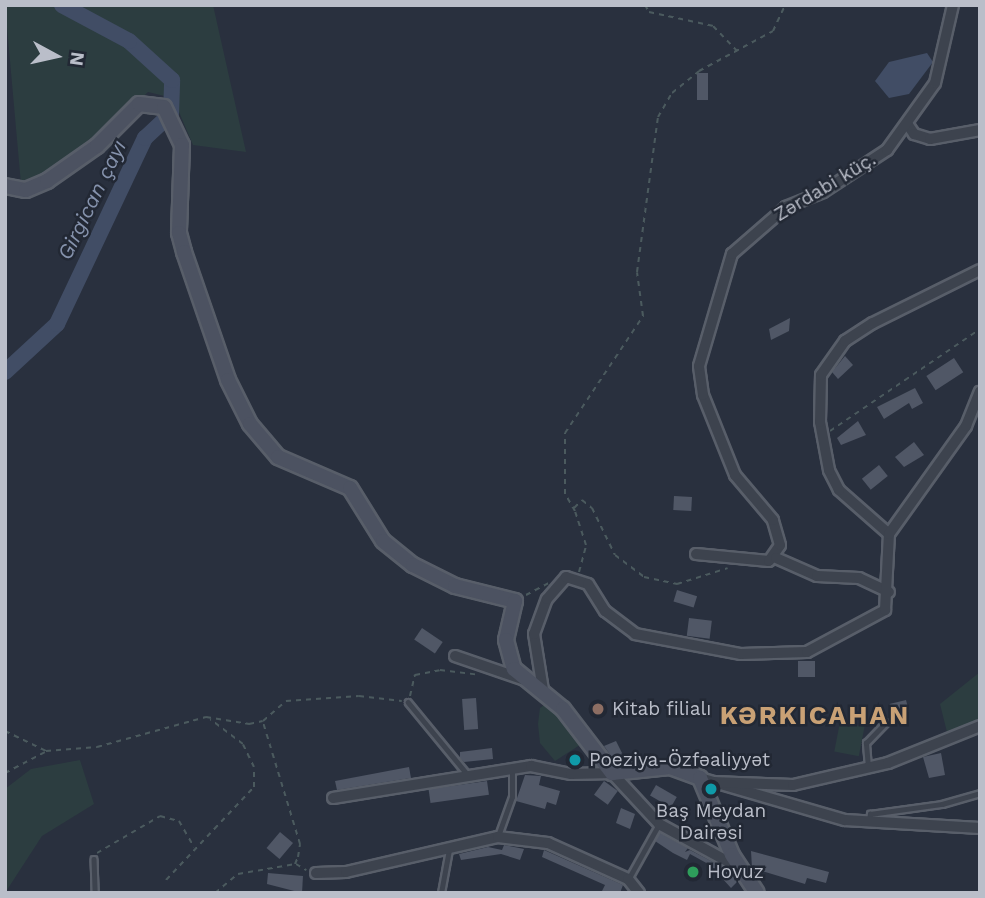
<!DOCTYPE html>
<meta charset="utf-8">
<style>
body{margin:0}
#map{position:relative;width:985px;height:898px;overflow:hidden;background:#29303e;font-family:"Work Sans",sans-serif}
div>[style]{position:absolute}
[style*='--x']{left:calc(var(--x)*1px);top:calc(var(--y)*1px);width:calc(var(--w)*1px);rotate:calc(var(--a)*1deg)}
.green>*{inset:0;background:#2c3d40;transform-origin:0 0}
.water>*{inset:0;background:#414d65}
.river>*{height:16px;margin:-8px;padding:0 8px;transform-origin:8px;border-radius:8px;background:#414d65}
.building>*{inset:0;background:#505766;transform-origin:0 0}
.path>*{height:2px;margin-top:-1px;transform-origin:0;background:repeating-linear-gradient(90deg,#4b5a5e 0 5px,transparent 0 10px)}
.roads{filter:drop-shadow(2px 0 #585e69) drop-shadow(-2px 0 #585e69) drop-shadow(0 2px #585e69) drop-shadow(0 -2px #585e69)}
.lane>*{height:4.5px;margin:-2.25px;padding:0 2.25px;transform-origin:2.25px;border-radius:2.25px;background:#3d434e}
.street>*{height:10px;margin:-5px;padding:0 5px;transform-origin:5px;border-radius:5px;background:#3d434e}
.secondary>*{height:14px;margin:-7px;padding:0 7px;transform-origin:7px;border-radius:7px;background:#4c5261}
.dots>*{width:19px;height:19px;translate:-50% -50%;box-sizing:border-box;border:4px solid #222834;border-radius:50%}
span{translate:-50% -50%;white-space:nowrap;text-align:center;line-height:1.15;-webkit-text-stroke:5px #222834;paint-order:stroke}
.street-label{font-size:19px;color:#babec9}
.poi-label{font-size:19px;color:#babec9}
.left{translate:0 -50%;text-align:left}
.water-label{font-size:21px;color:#8592ac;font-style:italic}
.district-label{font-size:26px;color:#c9a175;font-weight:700;letter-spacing:2px}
.frame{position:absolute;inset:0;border:7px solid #babec9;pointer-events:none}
.north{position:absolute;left:21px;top:21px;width:70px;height:70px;-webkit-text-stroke:5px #222834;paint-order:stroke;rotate:98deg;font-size:19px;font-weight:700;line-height:28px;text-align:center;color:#babec9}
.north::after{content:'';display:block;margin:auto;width:24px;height:32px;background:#babec9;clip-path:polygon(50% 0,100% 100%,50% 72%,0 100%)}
</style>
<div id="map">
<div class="green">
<i style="clip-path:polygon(5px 5px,213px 5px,246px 152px,193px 145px,173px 98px,148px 92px,94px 140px,45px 176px,21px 184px)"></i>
<i style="clip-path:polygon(980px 672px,980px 721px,947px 732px,940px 704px)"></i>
<i style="clip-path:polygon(549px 701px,583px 743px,555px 761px,540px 743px,538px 724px,540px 708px)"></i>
<i style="left:840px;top:722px;width:25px;height:30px;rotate:11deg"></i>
<i style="clip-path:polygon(80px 760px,94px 804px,42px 836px,5px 893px,5px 789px,31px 769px)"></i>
</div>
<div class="water">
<i style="clip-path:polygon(927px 53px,933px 62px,909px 94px,889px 98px,875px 81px,889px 62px)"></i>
</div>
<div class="river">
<i style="--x:5;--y:372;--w:71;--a:-42.7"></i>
<i style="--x:57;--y:324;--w:206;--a:-64.7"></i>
<i style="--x:145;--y:138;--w:35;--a:-43"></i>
<i style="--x:171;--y:114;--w:34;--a:-88"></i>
<i style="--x:172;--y:80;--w:58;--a:-137.8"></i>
<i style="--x:129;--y:41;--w:76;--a:-151.8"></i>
</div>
<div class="building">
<i style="left:697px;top:73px;width:11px;height:27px"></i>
<i style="clip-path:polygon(790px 318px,789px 331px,771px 340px,769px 329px)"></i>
<i style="clip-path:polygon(845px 356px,853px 365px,838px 379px,832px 372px)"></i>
<i style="left:954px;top:358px;width:17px;height:33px;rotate:57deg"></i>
<i style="clip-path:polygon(915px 388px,923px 403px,912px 409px,909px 403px,884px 419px,877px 407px)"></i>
<i style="clip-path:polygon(858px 421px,866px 435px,841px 445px,837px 438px)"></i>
<i style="clip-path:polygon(914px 442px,924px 455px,904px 467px,895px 457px)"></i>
<i style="left:879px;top:465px;width:14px;height:22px;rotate:51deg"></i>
<i style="left:674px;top:496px;width:18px;height:14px;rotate:3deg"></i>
<i style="left:677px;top:590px;width:21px;height:12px;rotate:17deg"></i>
<i style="left:689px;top:618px;width:23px;height:18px;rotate:7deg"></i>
<i style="left:422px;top:628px;width:25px;height:14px;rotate:34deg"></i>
<i style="left:798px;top:661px;width:17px;height:16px"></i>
<i style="left:476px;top:698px;width:31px;height:14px;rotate:86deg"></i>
<i style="left:906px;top:700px;width:12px;height:17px;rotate:76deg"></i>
<i style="clip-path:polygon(616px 741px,625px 759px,616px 763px,604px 746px)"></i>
<i style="clip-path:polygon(492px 748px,493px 759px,464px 762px,460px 758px,460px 752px)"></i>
<i style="clip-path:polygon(941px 753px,945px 775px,929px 778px,923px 757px)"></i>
<i style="clip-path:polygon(409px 767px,411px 778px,337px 790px,335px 781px)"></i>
<i style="clip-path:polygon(525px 775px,541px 776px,539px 785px,560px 791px,556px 805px,547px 802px,545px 809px,516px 801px)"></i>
<i style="left:487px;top:781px;width:14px;height:59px;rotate:82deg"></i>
<i style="left:604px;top:781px;width:17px;height:17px;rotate:36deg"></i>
<i style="left:656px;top:785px;width:24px;height:12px;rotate:30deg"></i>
<i style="clip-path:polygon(621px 808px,635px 814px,630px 829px,616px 823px)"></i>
<i style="left:280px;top:832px;width:17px;height:21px;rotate:40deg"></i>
<i style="clip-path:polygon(660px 833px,688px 848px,685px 852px,690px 850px,732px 872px,738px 881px,731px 888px,710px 865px,690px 854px,687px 860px,673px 853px,655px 841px)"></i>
<i style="clip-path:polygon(504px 845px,524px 849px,520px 860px,501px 854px,461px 860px,459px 854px,488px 847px,502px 850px)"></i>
<i style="clip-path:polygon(544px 850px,623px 885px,620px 893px,601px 893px,605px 885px,542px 857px)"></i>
<i style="clip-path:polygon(751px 851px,829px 872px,826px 883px,807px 878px,805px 884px,752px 868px)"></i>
<i style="clip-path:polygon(268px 873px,303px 876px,302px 893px,267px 884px)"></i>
</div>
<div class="path">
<i style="--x:645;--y:5;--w:8;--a:60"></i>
<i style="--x:649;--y:12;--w:66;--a:12.3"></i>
<i style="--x:713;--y:26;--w:36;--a:46"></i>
<i style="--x:830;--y:431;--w:181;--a:-34.2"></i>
<i style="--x:575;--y:511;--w:20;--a:-120"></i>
<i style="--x:565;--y:494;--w:61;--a:-90"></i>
<i style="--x:565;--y:433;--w:141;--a:-56.3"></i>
<i style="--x:643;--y:316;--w:44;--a:-97.8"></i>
<i style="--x:637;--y:272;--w:156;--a:-82.3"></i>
<i style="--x:658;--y:117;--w:28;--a:-60"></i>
<i style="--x:672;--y:93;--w:35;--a:-39"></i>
<i style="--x:699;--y:71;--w:84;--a:-28.4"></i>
<i style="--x:773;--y:31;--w:29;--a:-65"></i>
<i style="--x:579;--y:572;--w:28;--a:-75"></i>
<i style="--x:586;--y:545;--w:39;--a:-108"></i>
<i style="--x:574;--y:508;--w:11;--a:-45"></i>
<i style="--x:582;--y:500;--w:13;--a:39"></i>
<i style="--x:592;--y:508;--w:52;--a:63.9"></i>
<i style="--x:615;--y:555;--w:36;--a:37"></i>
<i style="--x:644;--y:577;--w:34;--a:12"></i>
<i style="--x:677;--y:584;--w:53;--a:-17.4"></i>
<i style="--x:526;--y:595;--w:26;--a:-28"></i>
<i style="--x:410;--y:696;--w:22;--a:-77"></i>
<i style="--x:415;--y:675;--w:25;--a:-11"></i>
<i style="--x:440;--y:670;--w:38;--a:7"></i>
<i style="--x:5;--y:731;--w:46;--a:26"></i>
<i style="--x:46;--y:751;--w:51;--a:-4.5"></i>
<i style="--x:97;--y:747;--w:113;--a:-15.4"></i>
<i style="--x:206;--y:717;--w:44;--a:9.2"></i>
<i style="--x:249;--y:724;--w:14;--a:-12"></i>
<i style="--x:263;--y:721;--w:30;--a:-41"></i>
<i style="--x:286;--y:701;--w:73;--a:-3.9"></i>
<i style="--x:359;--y:696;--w:43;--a:6.6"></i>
<i style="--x:5;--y:773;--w:45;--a:-27.7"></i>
<i style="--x:97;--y:853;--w:73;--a:-30.4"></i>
<i style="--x:160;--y:816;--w:20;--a:15"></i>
<i style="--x:179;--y:821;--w:30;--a:60"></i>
<i style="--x:296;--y:864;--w:12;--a:31"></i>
<i style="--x:166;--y:880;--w:128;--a:-46.6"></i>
<i style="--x:254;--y:787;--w:20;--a:-90"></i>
<i style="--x:254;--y:767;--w:25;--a:-116"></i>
<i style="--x:243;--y:744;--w:41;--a:-142.9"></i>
<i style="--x:215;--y:893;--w:30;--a:-40"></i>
<i style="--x:238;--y:874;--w:58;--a:-10"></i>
<i style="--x:295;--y:864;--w:8;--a:-67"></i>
<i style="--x:298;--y:857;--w:13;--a:-81"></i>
<i style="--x:300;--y:844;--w:127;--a:-106.9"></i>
</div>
<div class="roads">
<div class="lane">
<i style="--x:408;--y:702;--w:94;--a:50.6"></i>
<i style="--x:868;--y:767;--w:24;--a:-95"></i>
<i style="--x:866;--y:743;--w:28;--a:-46"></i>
<i style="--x:869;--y:820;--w:6;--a:-81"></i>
<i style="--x:870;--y:814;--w:73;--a:-7.9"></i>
<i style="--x:942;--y:804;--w:40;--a:-16"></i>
<i style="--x:498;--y:836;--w:41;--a:-70.3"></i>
<i style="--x:512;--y:797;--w:26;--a:-90"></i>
<i style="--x:94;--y:859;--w:34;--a:88"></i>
<i style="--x:629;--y:878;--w:62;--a:-60.9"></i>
<i style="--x:441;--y:893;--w:44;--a:-79.5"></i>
</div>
<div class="street">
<i style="--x:908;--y:125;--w:11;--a:56"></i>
<i style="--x:914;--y:134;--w:17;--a:17"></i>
<i style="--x:930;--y:139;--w:51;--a:-10.2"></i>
<i style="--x:889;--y:534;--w:67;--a:-138.7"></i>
<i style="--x:839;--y:490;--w:22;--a:-117"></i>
<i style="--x:829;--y:470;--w:49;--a:-100.6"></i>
<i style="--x:820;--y:422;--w:47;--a:-88.8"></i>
<i style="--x:821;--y:375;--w:42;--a:-54.8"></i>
<i style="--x:845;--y:341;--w:33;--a:-33"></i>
<i style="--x:873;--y:323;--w:119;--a:-26.4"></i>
<i style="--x:696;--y:554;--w:73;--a:5.5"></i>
<i style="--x:769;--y:561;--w:19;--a:-55"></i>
<i style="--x:780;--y:545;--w:26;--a:-106"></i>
<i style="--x:773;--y:520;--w:59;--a:-130.2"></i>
<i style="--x:735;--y:475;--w:86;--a:-111.8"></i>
<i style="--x:703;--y:395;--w:29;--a:-98"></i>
<i style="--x:699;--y:366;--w:117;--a:-73.6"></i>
<i style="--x:732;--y:254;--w:72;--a:-41"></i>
<i style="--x:786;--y:207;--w:40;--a:-22"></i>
<i style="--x:823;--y:192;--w:77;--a:-33.3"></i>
<i style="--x:887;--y:150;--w:82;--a:-54.4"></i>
<i style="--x:935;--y:83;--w:80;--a:-77"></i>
<i style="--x:776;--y:558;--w:45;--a:23.7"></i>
<i style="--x:817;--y:576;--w:42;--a:2.7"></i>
<i style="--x:859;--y:578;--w:33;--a:25"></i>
<i style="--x:455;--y:656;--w:74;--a:18.9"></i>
<i style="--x:543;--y:690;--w:57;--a:-99.1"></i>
<i style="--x:534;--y:634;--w:37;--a:-70"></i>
<i style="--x:547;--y:599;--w:29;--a:-49"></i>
<i style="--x:566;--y:577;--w:23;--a:18"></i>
<i style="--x:588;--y:584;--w:32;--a:58"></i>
<i style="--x:605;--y:611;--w:38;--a:37"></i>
<i style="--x:635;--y:634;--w:108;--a:10.7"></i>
<i style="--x:741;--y:654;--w:66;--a:-1.7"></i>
<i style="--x:807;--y:652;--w:89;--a:-28.3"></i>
<i style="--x:885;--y:610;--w:76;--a:-87"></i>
<i style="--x:889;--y:534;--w:133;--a:-54.5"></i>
<i style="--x:966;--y:426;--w:37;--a:-68"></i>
<i style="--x:700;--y:778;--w:151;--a:16.2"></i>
<i style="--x:845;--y:820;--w:135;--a:3.4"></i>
<i style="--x:712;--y:782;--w:81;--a:2.1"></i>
<i style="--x:793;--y:785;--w:98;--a:-13"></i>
<i style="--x:888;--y:763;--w:99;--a:-21.9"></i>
<i style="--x:333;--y:798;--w:201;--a:-9.2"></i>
<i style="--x:531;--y:766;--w:41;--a:11.3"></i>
<i style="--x:571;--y:774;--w:41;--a:-1.4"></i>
<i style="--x:612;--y:773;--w:69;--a:47.3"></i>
<i style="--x:659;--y:824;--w:88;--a:28.6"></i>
<i style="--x:316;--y:873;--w:30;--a:-2"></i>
<i style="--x:346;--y:872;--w:156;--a:-13"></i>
<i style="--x:498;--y:837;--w:50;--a:6.8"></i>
<i style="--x:548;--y:843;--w:88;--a:24.2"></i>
<i style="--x:628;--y:879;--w:18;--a:52"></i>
</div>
<div class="secondary">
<i style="--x:5;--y:186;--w:21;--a:11"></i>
<i style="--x:26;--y:190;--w:23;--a:-23"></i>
<i style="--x:47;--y:181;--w:61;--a:-35"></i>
<i style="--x:97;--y:146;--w:59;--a:-45"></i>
<i style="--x:139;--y:104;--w:25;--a:7"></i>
<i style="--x:164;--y:107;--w:42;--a:64.7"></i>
<i style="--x:182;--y:145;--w:88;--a:92"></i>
<i style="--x:179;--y:233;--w:20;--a:75"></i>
<i style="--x:184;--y:252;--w:135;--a:71"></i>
<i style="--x:228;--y:380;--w:49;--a:63.4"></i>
<i style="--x:250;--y:424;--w:43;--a:49.7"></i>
<i style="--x:278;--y:457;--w:78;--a:23.3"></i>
<i style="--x:350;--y:488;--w:62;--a:58.1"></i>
<i style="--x:383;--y:541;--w:38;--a:39"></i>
<i style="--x:413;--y:565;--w:47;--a:26.6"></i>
<i style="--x:455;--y:586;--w:62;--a:14"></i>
<i style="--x:515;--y:601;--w:40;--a:103"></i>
<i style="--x:506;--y:640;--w:30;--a:75"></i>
<i style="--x:514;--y:669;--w:63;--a:39.2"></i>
<i style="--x:563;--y:709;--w:81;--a:52.6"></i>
<i style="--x:612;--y:773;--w:58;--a:-5.9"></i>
<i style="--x:670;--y:767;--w:32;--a:20"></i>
<i style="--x:700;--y:778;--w:83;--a:67.4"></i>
<i style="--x:732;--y:855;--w:45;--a:56.7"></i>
</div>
</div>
<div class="dots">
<i style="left:598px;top:709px;background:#8d6e63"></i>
<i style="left:575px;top:760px;background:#0f9aa8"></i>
<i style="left:711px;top:789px;background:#0f9aa8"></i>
<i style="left:693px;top:872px;background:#2e9e5b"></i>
</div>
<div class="street-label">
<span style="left:825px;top:187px;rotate:-31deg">Zərdabi küç.</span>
</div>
<div class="poi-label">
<span class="left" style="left:612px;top:709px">Kitab filialı</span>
<span class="left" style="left:589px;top:760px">Poeziya-Özfəaliyyət</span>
<span style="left:711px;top:822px">Baş Meydan<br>Dairəsi</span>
<span class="left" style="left:707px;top:872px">Hovuz</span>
</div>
<div class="water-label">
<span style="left:92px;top:200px;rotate:-64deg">Girgican çayı</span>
</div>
<div class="district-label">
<span style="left:815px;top:716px">KƏRKICAHAN</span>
</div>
<div class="frame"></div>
<div class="north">N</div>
</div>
